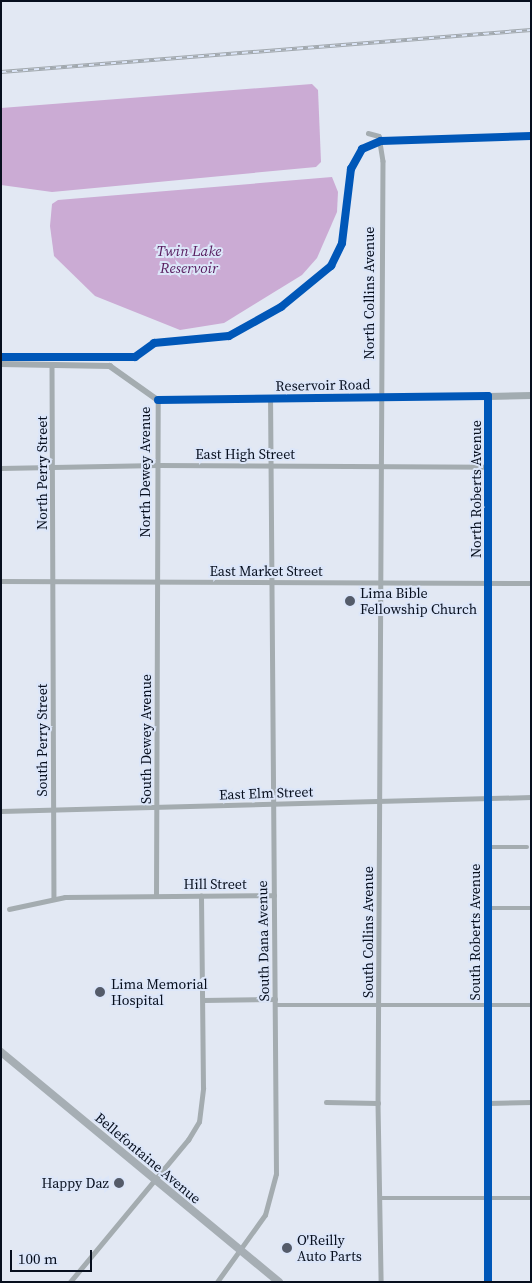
<!DOCTYPE html>
<style>
body{margin:0}
#map{position:relative;width:532px;height:1283px;overflow:hidden;background:#e2e8f3;font-family:"Source Serif 4",serif}
div>[style]{position:absolute}
[style*='--x']{left:calc(var(--x)*1px);top:calc(var(--y)*1px);width:calc(var(--w)*1px);rotate:calc(var(--a)*1deg)}
.water>*{inset:0;background:#cbabd4}
.minor>*{height:4.5px;margin:-2.25px;padding:0 2.25px;transform-origin:2.25px;border-radius:2.25px;background:#a4acb0}
.tertiary>*{height:5.5px;margin:-2.75px;padding:0 2.75px;transform-origin:2.75px;border-radius:2.75px;background:#a4acb0}
.secondary>*{height:7px;margin:-3.5px;padding:0 3.5px;transform-origin:3.5px;border-radius:3.5px;background:#a2acb1}
.primary>*{height:8px;margin:-4px;padding:0 4px;transform-origin:4px;border-radius:4px;background:#a6aeb4}
.rail>*{height:4px;margin-top:-2px;transform-origin:0;background:repeating-linear-gradient(90deg,#dce6f9 0 5.5px,#a1a8ae 0 11px);box-sizing:border-box;border-block:1px solid #a1a8ae}
.cycleway>*{height:8px;margin:-4px;padding:0 4px;transform-origin:4px;border-radius:4px;background:#0057b8}
.dots>*{width:14px;height:14px;translate:-50% -50%;box-sizing:border-box;border:2px solid #dce6f9;border-radius:50%}
span{translate:-50% -50%;white-space:nowrap;text-align:center;line-height:1.15;-webkit-text-stroke:4px #dce6f9;paint-order:stroke}
.street-label{font-size:14px;color:#070f1e}
.poi-label{font-size:14px;color:#070f1e}
.left{translate:0 -50%;text-align:left}
.right{translate:-100% -50%;text-align:right}
.water-label{font-size:15px;color:#561b5d;font-style:italic}
.frame{position:absolute;inset:0;border:2px solid #070f1e;pointer-events:none}
.scale{position:absolute;left:10px;top:1250px;width:82px;height:22px;box-sizing:border-box;border:2px solid #070f1e;border-top:0;padding-left:6px;font-size:15px;line-height:18px;white-space:nowrap;color:#070f1e;-webkit-text-stroke:4px #dce6f9;paint-order:stroke}
</style>
<div id="map">
<div class="water">
<i style="clip-path:polygon(312px 84px,318px 90px,321px 162px,316px 167px,52px 192px,1px 185px,1px 108px)"></i>
<i style="clip-path:polygon(332px 177px,338px 192px,337px 212px,317px 258px,302px 275px,224px 323px,180px 330px,95px 296px,54px 256px,50px 226px,52px 204px,58px 200px)"></i>
</div>
<div class="minor">
<i style="--x:368;--y:133;--w:11;--a:15"></i>
<i style="--x:379;--y:136;--w:25;--a:81"></i>
<i style="--x:383;--y:161;--w:942;--a:90.3"></i>
<i style="--x:378;--y:1103;--w:179;--a:89"></i>
<i style="--x:52;--y:364;--w:534;--a:89.79"></i>
<i style="--x:1;--y:468;--w:157;--a:-1.1"></i>
<i style="--x:158;--y:465;--w:330;--a:0.3"></i>
<i style="--x:1;--y:581;--w:530;--a:0.22"></i>
<i style="--x:1;--y:811;--w:530;--a:-1.51"></i>
<i style="--x:488;--y:847;--w:39;--a:0"></i>
<i style="--x:156;--y:896;--w:496;--a:-89.8"></i>
<i style="--x:488;--y:908;--w:43;--a:0"></i>
<i style="--x:9;--y:909;--w:57;--a:-12.1"></i>
<i style="--x:65;--y:897;--w:209;--a:-0.5"></i>
<i style="--x:203;--y:1000;--w:72;--a:-0.8"></i>
<i style="--x:275;--y:1005;--w:256;--a:0"></i>
<i style="--x:326;--y:1102;--w:52;--a:1.1"></i>
<i style="--x:488;--y:1103;--w:43;--a:-1.3"></i>
<i style="--x:380;--y:1198;--w:151;--a:0"></i>
<i style="--x:70;--y:1282;--w:185;--a:-50.3"></i>
<i style="--x:188;--y:1140;--w:21;--a:-59"></i>
<i style="--x:199;--y:1122;--w:34;--a:-83"></i>
<i style="--x:203;--y:1088;--w:192;--a:-90.6"></i>
<i style="--x:217;--y:1282;--w:82;--a:-54.4"></i>
<i style="--x:265;--y:1215;--w:42;--a:-75"></i>
<i style="--x:276;--y:1174;--w:776;--a:-90.44"></i>
<i style="--x:488;--y:1282;--w:886;--a:-90"></i>
</div>
<div class="tertiary">
<i style="--x:1;--y:364;--w:109;--a:1.1"></i>
<i style="--x:110;--y:366;--w:59;--a:35.3"></i>
<i style="--x:158;--y:400;--w:330;--a:-0.7"></i>
</div>
<div class="secondary">
<i style="--x:488;--y:396;--w:43;--a:-1.3"></i>
</div>
<div class="primary">
<i style="--x:1;--y:1052;--w:361;--a:39.6"></i>
</div>
<div class="rail">
<i style="--x:1;--y:72;--w:532;--a:-4.53"></i>
</div>
<div class="cycleway">
<i style="--x:1;--y:357;--w:134;--a:0"></i>
<i style="--x:135;--y:357;--w:24;--a:-36"></i>
<i style="--x:154;--y:343;--w:75;--a:-5.3"></i>
<i style="--x:229;--y:336;--w:60;--a:-29.1"></i>
<i style="--x:281;--y:307;--w:65;--a:-39.4"></i>
<i style="--x:331;--y:266;--w:25;--a:-64"></i>
<i style="--x:342;--y:243;--w:75;--a:-83.1"></i>
<i style="--x:351;--y:169;--w:23;--a:-61"></i>
<i style="--x:362;--y:149;--w:21;--a:-23"></i>
<i style="--x:381;--y:141;--w:150;--a:-1.9"></i>
<i style="--x:158;--y:400;--w:330;--a:-0.7"></i>
<i style="--x:488;--y:396;--w:886;--a:90"></i>
</div>
<div class="dots">
<i style="left:350px;top:601px;background:#545b69"></i>
<i style="left:100px;top:992px;background:#545b69"></i>
<i style="left:119px;top:1183px;background:#545b69"></i>
<i style="left:287px;top:1248px;background:#545b69"></i>
</div>
<div class="street-label">
<span style="left:369px;top:293px;rotate:-90deg">North Collins Avenue</span>
<span style="left:323px;top:385px;rotate:-1deg">Reservoir Road</span>
<span style="left:245px;top:454px">East High Street</span>
<span style="left:145px;top:472px;rotate:-90deg">North Dewey Avenue</span>
<span style="left:42px;top:473px;rotate:-90deg">North Perry Street</span>
<span style="left:476px;top:489px;rotate:-90deg">North Roberts Avenue</span>
<span style="left:266px;top:571px">East Market Street</span>
<span style="left:146px;top:739px;rotate:-90deg">South Dewey Avenue</span>
<span style="left:42px;top:740px;rotate:-90deg">South Perry Street</span>
<span style="left:266px;top:793px;rotate:-2deg">East Elm Street</span>
<span style="left:215px;top:884px">Hill Street</span>
<span style="left:368px;top:932px;rotate:-90deg">South Collins Avenue</span>
<span style="left:475px;top:932px;rotate:-90deg">South Roberts Avenue</span>
<span style="left:263px;top:941px;rotate:-91deg">South Dana Avenue</span>
<span style="left:148px;top:1158px;rotate:40deg">Bellefontaine Avenue</span>
</div>
<div class="poi-label">
<span class="left" style="left:360px;top:601px">Lima Bible<br>Fellowship Church</span>
<span class="left" style="left:111px;top:992px">Lima Memorial<br>Hospital</span>
<span class="right" style="left:109px;top:1183px">Happy Daz</span>
<span class="left" style="left:297px;top:1248px">O'Reilly<br>Auto Parts</span>
</div>
<div class="water-label">
<span style="left:189px;top:259px">Twin Lake<br>Reservoir</span>
</div>
<div class="frame"></div>
<div class="scale">100 m</div>
</div>
